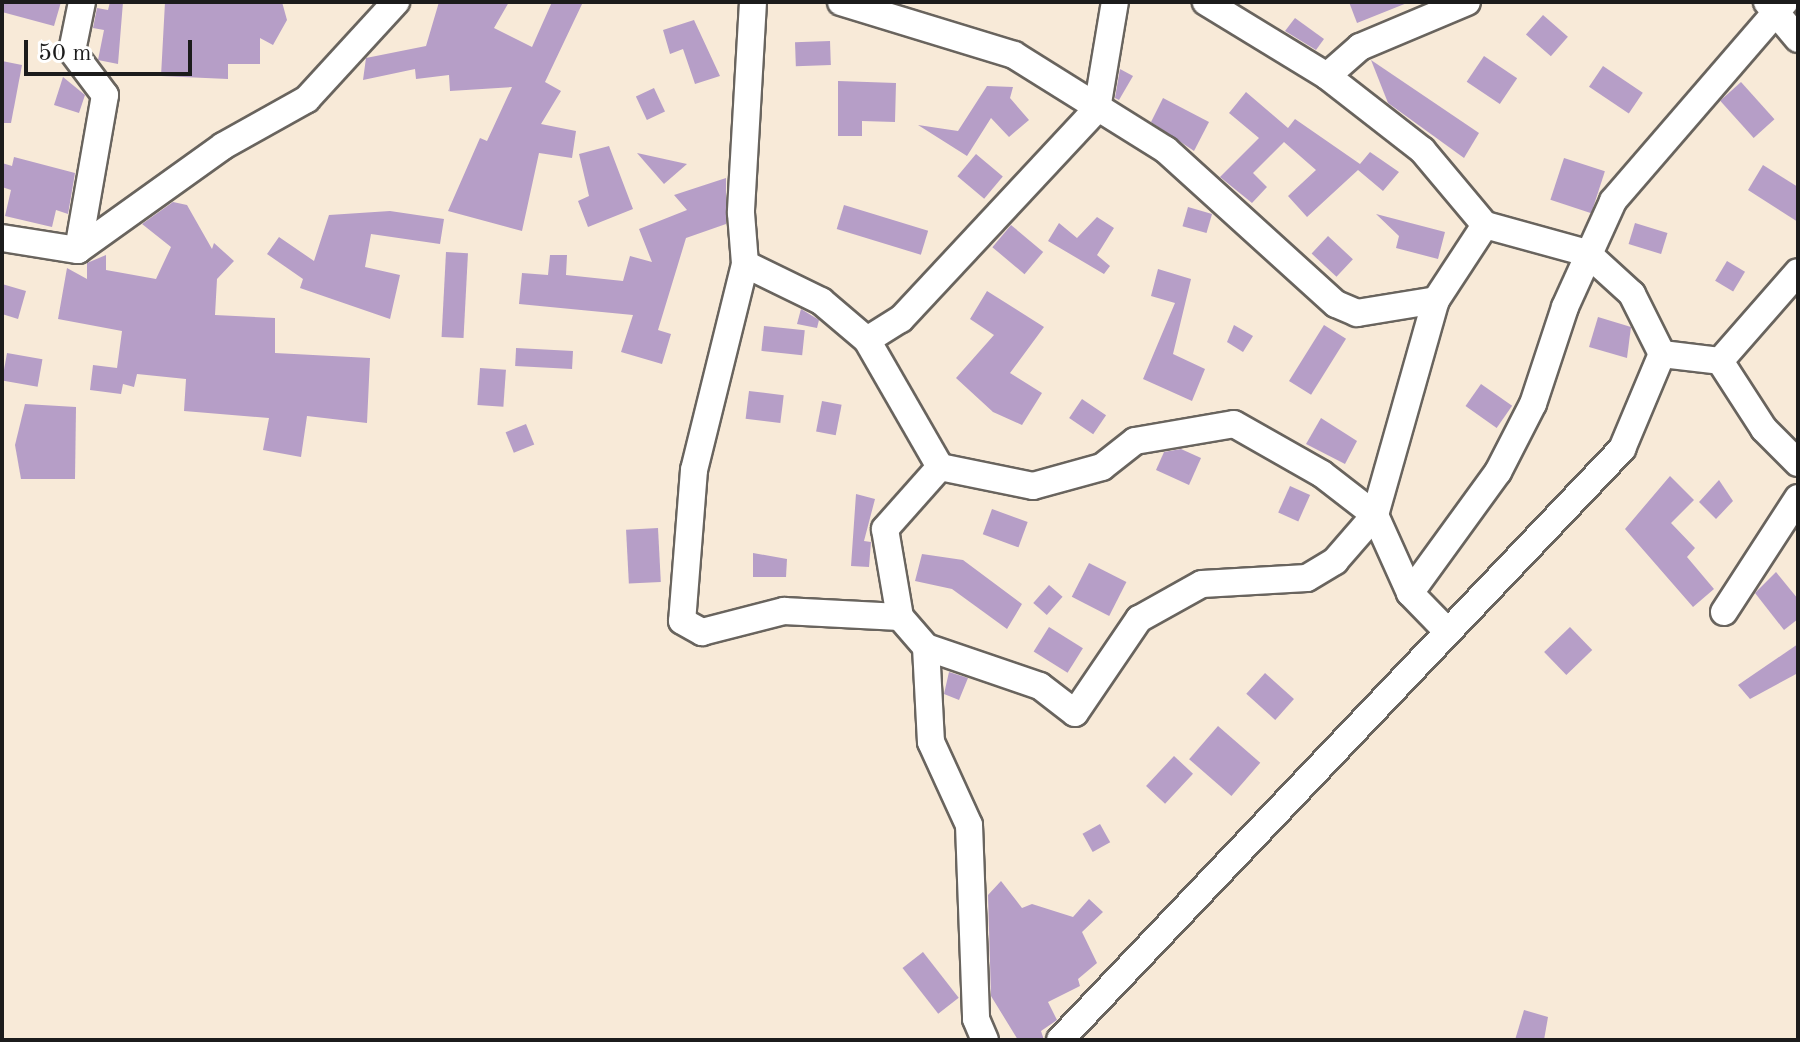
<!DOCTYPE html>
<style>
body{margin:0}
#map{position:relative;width:1800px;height:1042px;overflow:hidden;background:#f8ead8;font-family:"Old Standard TT",serif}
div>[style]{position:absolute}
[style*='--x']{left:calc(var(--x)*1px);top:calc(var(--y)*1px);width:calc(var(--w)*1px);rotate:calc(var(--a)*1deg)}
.building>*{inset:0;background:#b69ec7;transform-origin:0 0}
.roads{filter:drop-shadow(2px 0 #69645e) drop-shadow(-2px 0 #69645e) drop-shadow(0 2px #69645e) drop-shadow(0 -2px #69645e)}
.minor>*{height:26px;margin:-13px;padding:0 13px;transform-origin:13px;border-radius:13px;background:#fff}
span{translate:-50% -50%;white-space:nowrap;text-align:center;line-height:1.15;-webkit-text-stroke:6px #fff;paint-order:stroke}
.frame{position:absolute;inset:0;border:4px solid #1c1c1c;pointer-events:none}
.scale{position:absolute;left:24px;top:40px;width:168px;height:36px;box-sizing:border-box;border:4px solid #1c1c1c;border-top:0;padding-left:10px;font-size:24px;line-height:28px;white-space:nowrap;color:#1c1c1c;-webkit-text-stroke:6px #fff;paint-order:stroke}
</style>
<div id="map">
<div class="building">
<i style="clip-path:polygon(2px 2px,61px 2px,54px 26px,2px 12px)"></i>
<i style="clip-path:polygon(110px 2px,123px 2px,118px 64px,98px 60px,104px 30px,93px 28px,97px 8px,108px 10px)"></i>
<i style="clip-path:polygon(165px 2px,282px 2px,287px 20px,273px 45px,260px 38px,260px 64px,228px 64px,228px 79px,161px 76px)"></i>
<i style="clip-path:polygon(439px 2px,509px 2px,494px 28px,532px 47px,552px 2px,583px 2px,545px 82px,561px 91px,541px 124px,576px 131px,572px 158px,539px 153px,522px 231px,448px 211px,480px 138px,487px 141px,512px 87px,450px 91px,449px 75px,416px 79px,415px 69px,363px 80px,366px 58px,426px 46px)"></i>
<i style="clip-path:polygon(1349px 2px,1406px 2px,1407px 3px,1357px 23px)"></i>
<i style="left:1543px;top:15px;width:33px;height:26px;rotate:41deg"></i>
<i style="clip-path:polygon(1295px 18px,1324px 39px,1316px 50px,1285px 31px)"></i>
<i style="clip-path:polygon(694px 20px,720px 76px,695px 84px,683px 49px,670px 54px,663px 30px)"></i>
<i style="left:830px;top:41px;width:24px;height:35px;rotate:88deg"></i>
<i style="left:1484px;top:56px;width:40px;height:31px;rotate:34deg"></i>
<i style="clip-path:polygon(1371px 60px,1479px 133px,1464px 158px,1388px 103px)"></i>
<i style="clip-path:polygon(2px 61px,22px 65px,11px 123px,2px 123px)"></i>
<i style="left:1603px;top:66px;width:48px;height:25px;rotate:34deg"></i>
<i style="clip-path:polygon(1120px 69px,1133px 76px,1119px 100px,1115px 98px)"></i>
<i style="clip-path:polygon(63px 77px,85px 95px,79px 113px,54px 105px)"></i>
<i style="clip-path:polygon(838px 81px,896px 83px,895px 122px,862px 121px,862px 136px,838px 136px)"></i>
<i style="left:1741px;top:82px;width:50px;height:28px;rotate:48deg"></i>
<i style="clip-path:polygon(987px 86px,1013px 87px,1010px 98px,1029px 120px,1009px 137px,991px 118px,967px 156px,918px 125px,958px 131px)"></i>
<i style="left:654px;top:88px;width:26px;height:20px;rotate:65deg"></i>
<i style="clip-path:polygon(1246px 92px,1288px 128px,1295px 119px,1360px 164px,1370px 152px,1399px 172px,1383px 191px,1358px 170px,1307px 217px,1288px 196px,1316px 170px,1284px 142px,1253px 173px,1267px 187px,1252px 203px,1220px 177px,1259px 138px,1229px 113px)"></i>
<i style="clip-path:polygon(1163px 98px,1209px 122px,1194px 151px,1151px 122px)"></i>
<i style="clip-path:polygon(609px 146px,633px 209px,588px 227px,578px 201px,589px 196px,579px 154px)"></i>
<i style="clip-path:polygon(637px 153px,687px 164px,664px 184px)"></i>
<i style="left:976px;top:154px;width:35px;height:29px;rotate:40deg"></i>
<i style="clip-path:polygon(14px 157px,75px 173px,68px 214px,56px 210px,52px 227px,5px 216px,11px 190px,2px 187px,2px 163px,12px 166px)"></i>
<i style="left:1564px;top:158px;width:43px;height:44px;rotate:18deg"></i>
<i style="clip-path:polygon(1763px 165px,1798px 187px,1798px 222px,1748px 190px)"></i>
<i style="clip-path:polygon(726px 178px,726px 224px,686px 238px,658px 330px,671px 334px,662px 364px,621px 352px,633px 315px,519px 304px,522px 273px,548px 275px,550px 255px,567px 255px,566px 275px,623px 281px,630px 256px,652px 262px,639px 229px,687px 210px,674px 195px)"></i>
<i style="clip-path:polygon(173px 202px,187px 205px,212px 249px,214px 243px,234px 261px,217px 279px,215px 315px,275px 318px,275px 353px,370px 358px,367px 423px,307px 416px,301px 457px,263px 450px,269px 418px,184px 411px,186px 379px,137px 374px,134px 387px,123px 384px,121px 394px,90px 390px,93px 365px,117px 368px,122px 331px,58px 319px,67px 268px,87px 279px,87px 263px,106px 255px,106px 270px,156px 279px,171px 247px,142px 224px)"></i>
<i style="left:844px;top:205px;width:88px;height:25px;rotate:17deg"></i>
<i style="left:1188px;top:207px;width:25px;height:20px;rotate:16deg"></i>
<i style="clip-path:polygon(390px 211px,444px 219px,440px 244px,371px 234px,365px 267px,400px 275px,390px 319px,300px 288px,303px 279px,267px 254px,279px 237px,314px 261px,329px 215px)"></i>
<i style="clip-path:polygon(1376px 214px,1445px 232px,1438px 259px,1396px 248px,1399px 236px)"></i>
<i style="clip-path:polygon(1097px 217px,1114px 228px,1097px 255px,1110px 266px,1104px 274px,1048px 241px,1059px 223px,1077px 238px)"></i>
<i style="left:1635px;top:223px;width:34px;height:22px;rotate:17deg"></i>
<i style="left:1011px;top:225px;width:42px;height:29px;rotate:40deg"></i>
<i style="left:1328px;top:236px;width:34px;height:24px;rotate:43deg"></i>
<i style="left:446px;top:252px;width:22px;height:85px;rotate:3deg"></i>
<i style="left:1727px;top:261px;width:21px;height:23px;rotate:31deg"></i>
<i style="clip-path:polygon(1158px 269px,1191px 279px,1173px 354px,1205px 369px,1192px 401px,1143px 379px,1175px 303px,1151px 296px)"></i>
<i style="clip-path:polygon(2px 284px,26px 291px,18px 319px,2px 314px)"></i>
<i style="clip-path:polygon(987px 291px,1044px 327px,1010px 373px,1042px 393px,1022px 425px,993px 412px,956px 378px,994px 335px,970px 319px)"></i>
<i style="clip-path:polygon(801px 309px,819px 320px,817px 328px,797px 324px)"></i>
<i style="clip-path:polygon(1598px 317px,1631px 327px,1627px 358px,1589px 347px)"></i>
<i style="clip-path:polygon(1234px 325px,1253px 336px,1243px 352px,1227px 342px)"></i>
<i style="left:1324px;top:325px;width:26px;height:66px;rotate:32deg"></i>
<i style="left:764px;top:326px;width:41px;height:25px;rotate:6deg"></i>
<i style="left:573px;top:351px;width:18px;height:57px;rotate:93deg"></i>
<i style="left:7px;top:353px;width:36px;height:28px;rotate:10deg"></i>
<i style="left:480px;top:368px;width:26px;height:37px;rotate:4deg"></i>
<i style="left:1481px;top:384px;width:38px;height:27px;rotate:35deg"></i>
<i style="left:749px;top:391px;width:35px;height:28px;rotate:7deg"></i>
<i style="left:1082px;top:399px;width:29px;height:23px;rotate:34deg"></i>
<i style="left:822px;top:401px;width:20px;height:31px;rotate:11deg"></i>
<i style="clip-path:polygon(25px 404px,76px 407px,75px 479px,21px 479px,15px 445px)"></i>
<i style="clip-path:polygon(1321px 418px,1357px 441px,1345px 464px,1306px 444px)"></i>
<i style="left:526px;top:424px;width:22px;height:22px;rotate:68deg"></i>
<i style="clip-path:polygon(1181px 449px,1201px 458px,1189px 485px,1156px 470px,1164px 452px)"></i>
<i style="clip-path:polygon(1670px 476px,1694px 500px,1671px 523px,1695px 548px,1687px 557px,1714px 589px,1693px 607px,1625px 529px)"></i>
<i style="clip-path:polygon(1719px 480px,1733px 501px,1716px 519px,1699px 502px)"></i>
<i style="left:1290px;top:486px;width:22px;height:29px;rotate:24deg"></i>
<i style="clip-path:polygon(856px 494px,875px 499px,864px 541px,871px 542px,869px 567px,851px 566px)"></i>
<i style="left:992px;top:509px;width:38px;height:27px;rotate:20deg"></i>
<i style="left:658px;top:528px;width:54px;height:32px;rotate:87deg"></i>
<i style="clip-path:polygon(753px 553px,787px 559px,786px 577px,753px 577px)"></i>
<i style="clip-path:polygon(922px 554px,963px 560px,1022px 604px,1007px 629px,952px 589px,915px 581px)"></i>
<i style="left:1089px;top:563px;width:42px;height:38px;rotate:27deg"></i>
<i style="clip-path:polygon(1776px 572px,1798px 599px,1798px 619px,1784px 630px,1755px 593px)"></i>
<i style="left:1049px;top:585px;width:18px;height:24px;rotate:41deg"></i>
<i style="left:1049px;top:627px;width:40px;height:29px;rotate:32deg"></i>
<i style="left:1570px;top:627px;width:32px;height:36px;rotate:46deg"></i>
<i style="clip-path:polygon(1798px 644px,1798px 673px,1750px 699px,1738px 685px)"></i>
<i style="clip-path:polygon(949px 672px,968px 678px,959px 700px,944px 694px)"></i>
<i style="left:1265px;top:673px;width:39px;height:28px;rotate:42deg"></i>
<i style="left:1218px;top:726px;width:56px;height:44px;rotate:41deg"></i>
<i style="left:1174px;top:756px;width:26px;height:41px;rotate:43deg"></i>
<i style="left:1100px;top:824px;width:21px;height:20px;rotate:61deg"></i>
<i style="clip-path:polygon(1001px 881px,1022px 908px,1032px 904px,1073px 917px,1089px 899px,1103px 912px,1082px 932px,1097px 963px,1078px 979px,1080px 986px,1048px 1002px,1057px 1020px,1041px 1031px,1044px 1040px,1018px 1040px,991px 996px,988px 895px)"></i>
<i style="left:923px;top:952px;width:58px;height:26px;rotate:52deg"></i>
<i style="clip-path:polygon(1524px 1010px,1548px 1017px,1544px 1040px,1515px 1040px)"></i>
</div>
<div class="roads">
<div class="minor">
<i style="--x:753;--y:2;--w:211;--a:93.3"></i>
<i style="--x:741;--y:213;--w:51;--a:85.5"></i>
<i style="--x:745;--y:264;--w:212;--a:103.9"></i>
<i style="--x:694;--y:470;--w:151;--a:94.5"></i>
<i style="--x:682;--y:621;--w:23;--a:29"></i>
<i style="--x:702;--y:632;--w:85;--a:-14.4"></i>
<i style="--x:784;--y:611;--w:116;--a:3"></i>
<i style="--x:900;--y:617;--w:40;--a:49"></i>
<i style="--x:926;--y:647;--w:95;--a:87"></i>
<i style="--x:931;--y:742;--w:91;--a:65.4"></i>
<i style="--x:969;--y:825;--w:194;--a:87.9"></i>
<i style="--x:976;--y:1019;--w:23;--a:67"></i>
<i style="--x:841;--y:2;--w:181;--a:17"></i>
<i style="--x:1014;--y:55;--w:179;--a:32"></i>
<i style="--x:1166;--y:150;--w:229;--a:42.2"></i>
<i style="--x:1336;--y:304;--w:23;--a:23"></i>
<i style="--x:1357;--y:313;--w:80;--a:-9.3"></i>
<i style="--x:1767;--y:2;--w:48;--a:50"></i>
<i style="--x:1327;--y:76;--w:44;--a:-41.3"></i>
<i style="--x:1360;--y:47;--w:116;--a:-22.8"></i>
<i style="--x:2;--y:238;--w:77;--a:9"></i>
<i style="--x:78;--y:250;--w:178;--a:-35.6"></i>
<i style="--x:223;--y:146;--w:96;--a:-29.2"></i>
<i style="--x:307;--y:99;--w:132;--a:-47.5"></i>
<i style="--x:78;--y:250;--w:157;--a:-80.1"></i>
<i style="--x:105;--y:95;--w:55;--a:-126.9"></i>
<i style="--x:72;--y:51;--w:50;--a:-78.5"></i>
<i style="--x:745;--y:264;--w:85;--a:26"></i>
<i style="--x:821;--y:301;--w:60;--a:40.3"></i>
<i style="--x:867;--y:340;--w:40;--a:-32"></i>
<i style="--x:901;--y:319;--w:287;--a:-47"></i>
<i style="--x:1097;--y:109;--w:109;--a:-80.5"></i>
<i style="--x:867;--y:340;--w:146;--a:60.1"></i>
<i style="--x:940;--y:467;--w:95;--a:11.5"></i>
<i style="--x:1033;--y:486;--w:72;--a:-15.4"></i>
<i style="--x:1102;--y:467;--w:42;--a:-38.2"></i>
<i style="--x:1135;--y:441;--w:100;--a:-9.7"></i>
<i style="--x:1234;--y:424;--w:101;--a:29.6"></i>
<i style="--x:1322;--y:474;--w:67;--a:37.7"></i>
<i style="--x:1375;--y:515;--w:85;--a:65.8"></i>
<i style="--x:1410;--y:593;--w:54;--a:45.7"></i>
<i style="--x:1662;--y:354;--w:58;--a:6.9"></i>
<i style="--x:1720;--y:361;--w:81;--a:57.1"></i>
<i style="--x:1764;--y:429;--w:48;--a:45"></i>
<i style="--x:1720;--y:361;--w:118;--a:-48.8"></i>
<i style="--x:1410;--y:593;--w:150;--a:-54"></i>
<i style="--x:1498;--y:472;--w:76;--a:-62.8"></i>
<i style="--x:1533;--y:404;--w:102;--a:-71.7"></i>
<i style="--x:1565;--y:307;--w:116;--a:-65.6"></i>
<i style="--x:1613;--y:201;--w:263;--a:-49.2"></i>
<i style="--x:1724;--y:612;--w:136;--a:-57"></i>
<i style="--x:900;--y:617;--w:89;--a:-99.7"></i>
<i style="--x:885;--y:529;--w:83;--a:-48.4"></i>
<i style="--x:926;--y:647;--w:120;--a:18.9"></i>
<i style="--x:1040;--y:686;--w:44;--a:37.6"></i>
<i style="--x:1075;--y:713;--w:114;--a:-55.8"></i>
<i style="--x:1139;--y:619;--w:72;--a:-29.1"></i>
<i style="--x:1202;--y:584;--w:105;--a:-3.3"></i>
<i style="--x:1307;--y:578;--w:33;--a:-31"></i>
<i style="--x:1335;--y:561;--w:61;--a:-49"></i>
<i style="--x:1375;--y:515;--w:223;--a:-74.2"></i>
<i style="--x:1436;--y:300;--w:90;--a:-56.8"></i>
<i style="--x:1060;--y:1040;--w:816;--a:-46.44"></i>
<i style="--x:1622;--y:449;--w:103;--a:-67.2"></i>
<i style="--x:1662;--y:354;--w:67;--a:-116.6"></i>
<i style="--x:1632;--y:294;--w:61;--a:-137.7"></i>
<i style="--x:1587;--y:253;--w:106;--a:-164.6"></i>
<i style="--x:1485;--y:225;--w:98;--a:-130"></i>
<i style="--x:1422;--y:150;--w:120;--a:-142.1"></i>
<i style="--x:1327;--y:76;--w:142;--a:-148.6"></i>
</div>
</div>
<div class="frame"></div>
<div class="scale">50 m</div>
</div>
